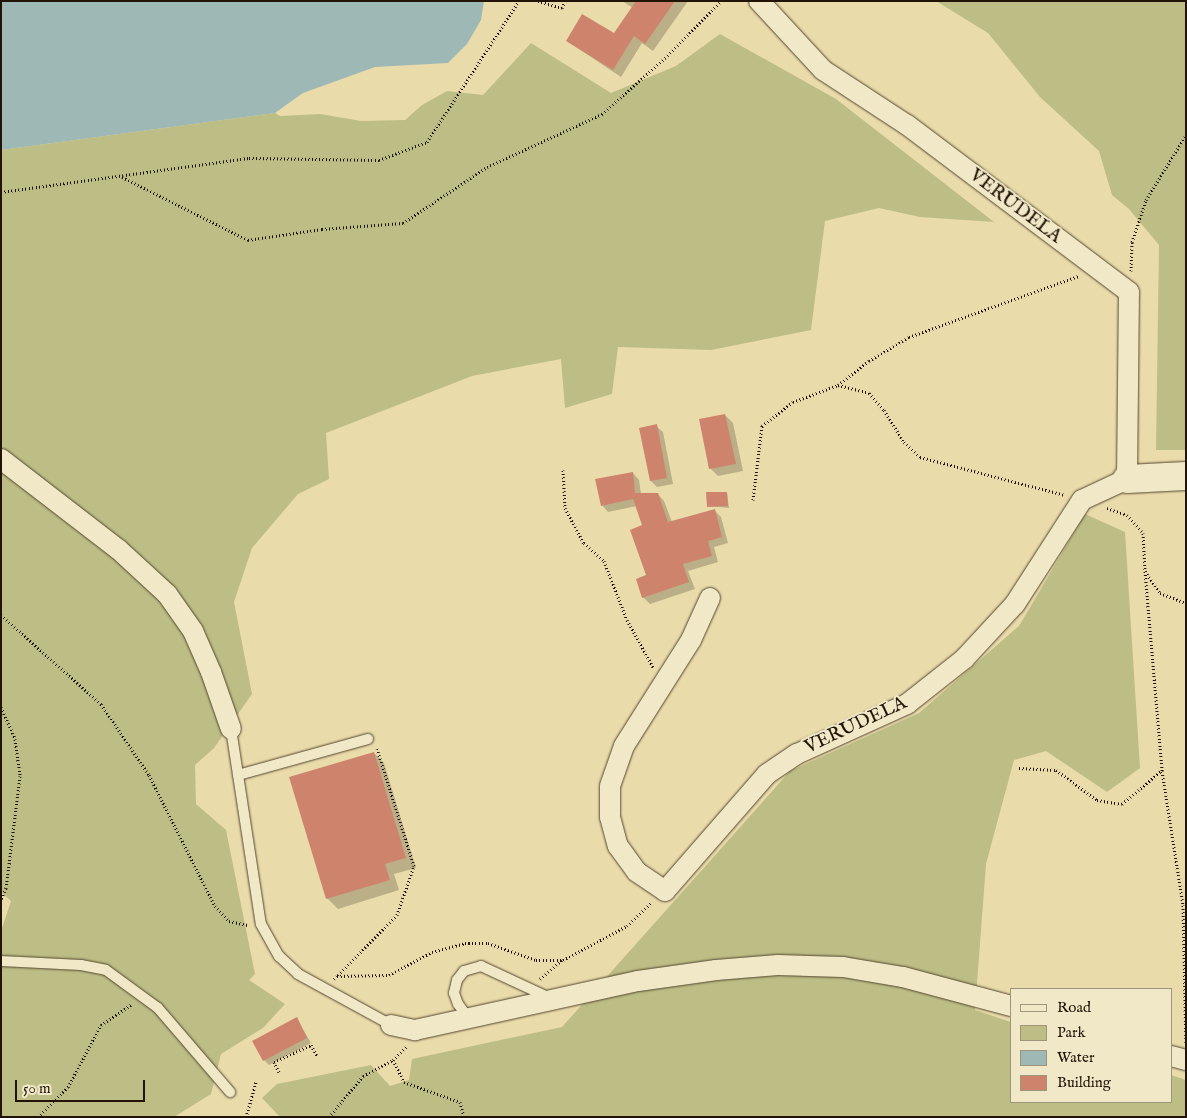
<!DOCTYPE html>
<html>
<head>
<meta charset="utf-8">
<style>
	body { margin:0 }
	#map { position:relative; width:1187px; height:1118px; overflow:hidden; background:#eadbaa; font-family:"IM FELL English",serif }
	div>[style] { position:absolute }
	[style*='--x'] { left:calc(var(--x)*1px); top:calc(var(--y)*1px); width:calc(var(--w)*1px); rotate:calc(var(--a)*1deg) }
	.green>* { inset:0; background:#bcbe85 }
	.water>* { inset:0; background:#9eb8b5 }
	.shadow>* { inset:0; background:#0003 }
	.building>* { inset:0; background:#ce846c }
	.path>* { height:3px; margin-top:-1.5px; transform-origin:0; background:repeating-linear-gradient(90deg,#211407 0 1px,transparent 0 3.5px) }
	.roads { filter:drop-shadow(0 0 1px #534630) drop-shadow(0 0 1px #534630) }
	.lane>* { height:10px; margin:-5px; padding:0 5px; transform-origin:5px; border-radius:5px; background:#f1e8c8 }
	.street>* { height:20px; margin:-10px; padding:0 10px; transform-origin:10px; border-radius:10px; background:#f1e8c8 }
	.secondary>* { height:28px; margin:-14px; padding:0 14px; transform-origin:14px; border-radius:14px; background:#f1e8c8 }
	span { translate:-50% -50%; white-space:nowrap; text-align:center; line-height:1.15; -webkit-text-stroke:4px #f1e8c8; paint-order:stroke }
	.street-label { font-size:19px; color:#211407 }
	.frame { position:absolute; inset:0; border:2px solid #211407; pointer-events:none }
	.legend { position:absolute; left:1010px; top:988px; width:162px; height:115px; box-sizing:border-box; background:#f1e8c8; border:1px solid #9e937b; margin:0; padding:6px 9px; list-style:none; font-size:15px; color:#211407 }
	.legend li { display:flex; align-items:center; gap:10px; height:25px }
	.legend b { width:25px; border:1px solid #9e937b }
	.scale { position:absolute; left:15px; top:1080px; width:130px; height:22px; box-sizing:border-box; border:2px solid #211407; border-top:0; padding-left:6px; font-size:15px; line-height:18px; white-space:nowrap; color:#211407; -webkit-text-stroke:4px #f1e8c8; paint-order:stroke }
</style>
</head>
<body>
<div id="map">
	<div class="green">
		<div style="clip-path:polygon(936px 1px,1186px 1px,1186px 450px,1156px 450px,1159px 245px,1129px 209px,1112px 195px,1099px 151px,1040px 97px,988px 33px)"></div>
		<div style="clip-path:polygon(720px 34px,836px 99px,994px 222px,920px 217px,879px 208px,825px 221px,811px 330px,711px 350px,618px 347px,612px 394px,565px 408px,561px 359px,472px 376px,326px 433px,329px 479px,298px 494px,252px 548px,234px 602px,252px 694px,214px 748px,195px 765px,196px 804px,226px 830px,255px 974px,249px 980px,285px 1004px,263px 1028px,221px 1054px,211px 1094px,174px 1117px,1px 1117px,1px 931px,11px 901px,1px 892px,1px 150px,275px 113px,280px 116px,320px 114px,361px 121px,405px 120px,422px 105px,447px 91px,483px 95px,531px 43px,611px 93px,676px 66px)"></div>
		<div style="clip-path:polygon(1085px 514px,1125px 532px,1140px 768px,1107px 792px,1046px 751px,1014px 760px,986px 864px,975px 1010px,1011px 1022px,1011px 1102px,1171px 1102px,1171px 1075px,1186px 1080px,1186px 1117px,280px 1117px,262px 1098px,277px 1084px,371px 1065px,390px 1086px,409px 1080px,412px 1059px,562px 1027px,790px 771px,919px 713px,1019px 626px)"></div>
	</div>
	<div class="water">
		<div style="clip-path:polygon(1px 1px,484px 1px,481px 20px,467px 44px,448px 63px,375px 67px,303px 93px,275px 113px,1px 150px)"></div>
	</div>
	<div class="shadow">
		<div style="clip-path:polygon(622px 1px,688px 1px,653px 51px,642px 43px,621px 77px,567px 41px,614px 35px,633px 8px)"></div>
		<div style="clip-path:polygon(725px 415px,733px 423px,743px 471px,718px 476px,710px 468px)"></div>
		<div style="clip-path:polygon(656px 426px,663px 432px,673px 484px,657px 487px,651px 481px)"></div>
		<div style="clip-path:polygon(633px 473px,639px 480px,641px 494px,658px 494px,664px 501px,672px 522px,714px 510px,721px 517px,728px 543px,714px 547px,718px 562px,688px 571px,695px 589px,650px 604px,643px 597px,648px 576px,644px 526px,637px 506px,608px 512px,602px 505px)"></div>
		<div style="clip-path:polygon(727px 493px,729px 508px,708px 506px)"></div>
		<div style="clip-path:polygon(374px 753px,384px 763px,416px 868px,394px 874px,399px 890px,338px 909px,327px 898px)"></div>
		<div style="clip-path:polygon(297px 1019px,311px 1043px,269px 1065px,264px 1060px)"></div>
	</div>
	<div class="building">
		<div style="clip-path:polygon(636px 1px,675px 1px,645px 44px,634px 36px,613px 70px,566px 41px,582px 14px,614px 33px)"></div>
		<div style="clip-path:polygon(725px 414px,736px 464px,709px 469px,699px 419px)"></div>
		<div style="clip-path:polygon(657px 424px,667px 478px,650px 481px,639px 428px)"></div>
		<div style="clip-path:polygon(633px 472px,635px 493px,658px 493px,668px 522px,715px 509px,722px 537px,708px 541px,712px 556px,683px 564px,689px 582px,642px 598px,636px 579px,646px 575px,630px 530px,642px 525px,633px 499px,601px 506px,595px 479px)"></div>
		<div style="clip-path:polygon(706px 492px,727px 492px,728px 506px,707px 507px)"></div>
		<div style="clip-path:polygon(374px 752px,406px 858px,385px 864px,390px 880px,326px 899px,289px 777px)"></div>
		<div style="clip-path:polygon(297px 1017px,307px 1038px,263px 1061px,252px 1041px)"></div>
	</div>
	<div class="path">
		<div style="--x:538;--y:1;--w:25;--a:16"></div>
		<div style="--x:562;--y:8;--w:8;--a:-67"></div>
		<div style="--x:122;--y:177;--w:141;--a:26.6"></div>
		<div style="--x:248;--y:240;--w:75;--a:-8.5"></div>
		<div style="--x:322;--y:229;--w:81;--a:-4.2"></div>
		<div style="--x:403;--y:223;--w:101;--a:-33.7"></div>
		<div style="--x:487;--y:167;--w:127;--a:-24.7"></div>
		<div style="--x:602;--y:114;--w:84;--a:-41.6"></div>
		<div style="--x:665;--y:58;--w:80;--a:-45.5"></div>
		<div style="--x:1;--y:192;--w:250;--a:-7.8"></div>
		<div style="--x:249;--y:158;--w:130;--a:0.9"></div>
		<div style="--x:379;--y:160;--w:51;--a:-20.6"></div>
		<div style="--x:427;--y:142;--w:168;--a:-56.9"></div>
		<div style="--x:1131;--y:271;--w:29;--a:-88"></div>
		<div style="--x:1132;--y:242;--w:44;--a:-71.6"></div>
		<div style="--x:1146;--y:200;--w:76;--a:-58.4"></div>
		<div style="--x:838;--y:385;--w:39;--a:-38"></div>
		<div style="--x:869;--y:361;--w:47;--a:-31"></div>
		<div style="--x:909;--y:337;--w:180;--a:-19.8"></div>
		<div style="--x:563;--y:470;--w:38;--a:87"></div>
		<div style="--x:565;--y:508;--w:40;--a:62"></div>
		<div style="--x:584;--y:543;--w:27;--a:42"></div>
		<div style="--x:604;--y:561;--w:63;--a:68.7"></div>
		<div style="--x:627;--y:620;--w:54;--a:61"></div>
		<div style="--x:753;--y:500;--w:75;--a:-83.1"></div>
		<div style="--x:762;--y:426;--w:39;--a:-38"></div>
		<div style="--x:793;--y:402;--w:48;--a:-20.7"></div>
		<div style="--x:838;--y:385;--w:32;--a:14"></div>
		<div style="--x:869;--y:393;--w:23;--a:49"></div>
		<div style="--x:884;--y:410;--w:38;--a:58"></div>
		<div style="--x:904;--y:442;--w:22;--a:43"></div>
		<div style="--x:920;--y:457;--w:150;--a:14.7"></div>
		<div style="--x:1107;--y:508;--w:21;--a:19"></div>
		<div style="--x:1127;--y:515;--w:24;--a:48"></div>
		<div style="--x:1143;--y:533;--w:38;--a:87"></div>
		<div style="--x:1145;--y:571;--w:27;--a:56"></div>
		<div style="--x:1160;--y:593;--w:28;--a:21"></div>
		<div style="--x:1145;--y:571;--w:201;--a:85.1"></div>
		<div style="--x:1162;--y:771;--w:136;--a:81.1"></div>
		<div style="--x:1183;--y:905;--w:138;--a:88.8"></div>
		<div style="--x:1;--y:615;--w:134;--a:41.7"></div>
		<div style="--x:101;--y:704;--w:86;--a:55.9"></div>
		<div style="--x:149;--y:775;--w:147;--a:63.3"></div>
		<div style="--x:215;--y:906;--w:21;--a:47"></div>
		<div style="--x:229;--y:921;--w:19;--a:12"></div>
		<div style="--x:1;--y:707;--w:35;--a:66"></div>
		<div style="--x:15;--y:739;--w:37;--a:82"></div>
		<div style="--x:20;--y:776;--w:113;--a:97.1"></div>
		<div style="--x:6;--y:888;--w:12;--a:114"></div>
		<div style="--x:1019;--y:768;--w:37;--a:3"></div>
		<div style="--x:1056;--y:770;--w:51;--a:36.2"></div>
		<div style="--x:1097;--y:800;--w:25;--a:9"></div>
		<div style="--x:1122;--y:804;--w:51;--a:-40.2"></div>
		<div style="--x:338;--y:975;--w:84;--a:-45.5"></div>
		<div style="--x:397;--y:915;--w:52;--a:-70.9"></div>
		<div style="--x:414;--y:866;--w:123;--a:-107.5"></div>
		<div style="--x:334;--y:979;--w:4;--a:-45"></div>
		<div style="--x:337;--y:976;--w:52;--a:-1.1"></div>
		<div style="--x:389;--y:975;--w:49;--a:-28.1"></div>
		<div style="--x:432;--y:952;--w:34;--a:-15"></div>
		<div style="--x:465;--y:943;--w:23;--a:0"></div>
		<div style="--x:488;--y:943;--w:51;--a:19.5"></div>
		<div style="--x:536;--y:960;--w:27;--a:0"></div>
		<div style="--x:563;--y:960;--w:72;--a:-28"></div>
		<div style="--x:627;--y:926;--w:33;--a:-44"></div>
		<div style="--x:540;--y:979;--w:29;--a:-41"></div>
		<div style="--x:393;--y:1060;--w:25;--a:63"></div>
		<div style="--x:404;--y:1082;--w:59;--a:19.7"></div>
		<div style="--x:460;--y:1102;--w:16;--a:75"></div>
		<div style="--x:279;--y:1072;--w:11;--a:-117"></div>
		<div style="--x:274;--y:1062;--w:41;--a:-24.7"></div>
		<div style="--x:311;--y:1045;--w:13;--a:61"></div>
		<div style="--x:38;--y:1117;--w:42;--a:-45"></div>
		<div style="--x:68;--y:1087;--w:70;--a:-62"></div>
		<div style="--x:101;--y:1025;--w:37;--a:-34"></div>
		<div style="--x:246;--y:1117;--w:37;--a:-74"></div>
		<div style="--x:329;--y:1117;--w:53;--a:-50.3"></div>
		<div style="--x:363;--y:1076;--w:34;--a:-28"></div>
		<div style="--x:393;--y:1060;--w:20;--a:-45"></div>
	</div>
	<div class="roads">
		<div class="lane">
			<div style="--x:231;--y:729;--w:197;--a:81.3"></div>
			<div style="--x:261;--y:924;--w:37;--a:61"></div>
			<div style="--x:279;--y:956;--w:26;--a:43"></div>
			<div style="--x:298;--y:974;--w:106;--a:28.7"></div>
			<div style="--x:238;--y:775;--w:135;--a:-15.5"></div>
			<div style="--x:1;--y:961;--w:80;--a:2.9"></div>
			<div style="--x:81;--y:965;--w:25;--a:11"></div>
			<div style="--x:106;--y:970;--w:64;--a:36.2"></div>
			<div style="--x:158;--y:1008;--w:111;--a:49.4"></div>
			<div style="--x:469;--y:1019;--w:19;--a:-126"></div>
			<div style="--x:458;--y:1004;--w:12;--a:-110"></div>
			<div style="--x:454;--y:993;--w:13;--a:-77"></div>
			<div style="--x:457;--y:980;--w:11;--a:-52"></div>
			<div style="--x:464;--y:971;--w:18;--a:-16"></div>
			<div style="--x:481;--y:966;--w:76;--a:24.9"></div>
		</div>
		<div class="street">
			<div style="--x:1;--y:459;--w:148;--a:37.6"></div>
			<div style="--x:118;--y:549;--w:67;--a:42.6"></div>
			<div style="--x:167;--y:594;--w:45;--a:54.9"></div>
			<div style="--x:193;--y:631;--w:45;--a:66.3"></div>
			<div style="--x:211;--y:672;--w:60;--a:70.7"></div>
			<div style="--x:710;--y:598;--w:46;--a:114.3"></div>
			<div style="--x:691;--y:640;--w:125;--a:122.3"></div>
			<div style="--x:624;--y:746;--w:42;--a:109.3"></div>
			<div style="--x:610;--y:786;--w:31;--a:90"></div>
			<div style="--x:610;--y:817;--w:30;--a:75"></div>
			<div style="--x:618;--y:846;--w:32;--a:54"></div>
			<div style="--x:637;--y:872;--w:34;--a:34"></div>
			<div style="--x:665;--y:891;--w:155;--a:-48.9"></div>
			<div style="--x:767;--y:774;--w:36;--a:-34"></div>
			<div style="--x:797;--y:754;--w:121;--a:-24.4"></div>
			<div style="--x:907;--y:704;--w:73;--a:-38.3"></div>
			<div style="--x:964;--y:659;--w:75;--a:-47.2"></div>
			<div style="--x:1015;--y:604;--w:124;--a:-57.2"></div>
			<div style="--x:1082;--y:500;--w:50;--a:-25"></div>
			<div style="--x:1127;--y:479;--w:187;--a:-89.4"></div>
			<div style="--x:1129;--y:292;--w:278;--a:-143"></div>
			<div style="--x:907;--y:125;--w:100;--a:-146.8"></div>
			<div style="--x:823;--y:70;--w:94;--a:-132.8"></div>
			<div style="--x:391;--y:1025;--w:25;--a:12"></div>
			<div style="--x:415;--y:1030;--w:228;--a:-12.4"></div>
			<div style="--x:638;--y:981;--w:79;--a:-8"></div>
			<div style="--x:716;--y:970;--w:62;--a:-4.6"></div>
			<div style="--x:778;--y:965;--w:65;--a:1.8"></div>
			<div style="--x:843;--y:967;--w:61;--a:9.5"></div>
			<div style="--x:903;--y:977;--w:112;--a:15"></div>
			<div style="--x:1171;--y:1056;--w:16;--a:15"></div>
		</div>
		<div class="secondary">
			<div style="--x:1127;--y:479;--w:59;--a:-2.9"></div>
		</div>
	</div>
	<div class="street-label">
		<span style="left:1015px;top:207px;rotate:37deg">VERUDELA</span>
		<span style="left:856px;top:726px;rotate:-25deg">VERUDELA</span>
	</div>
	<div class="frame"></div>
	<ul class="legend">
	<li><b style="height:6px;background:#f1e8c8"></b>Road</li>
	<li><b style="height:14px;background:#bcbe85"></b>Park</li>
	<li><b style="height:14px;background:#9eb8b5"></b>Water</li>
	<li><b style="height:14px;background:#ce846c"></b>Building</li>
	</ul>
	<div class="scale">50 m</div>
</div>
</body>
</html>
